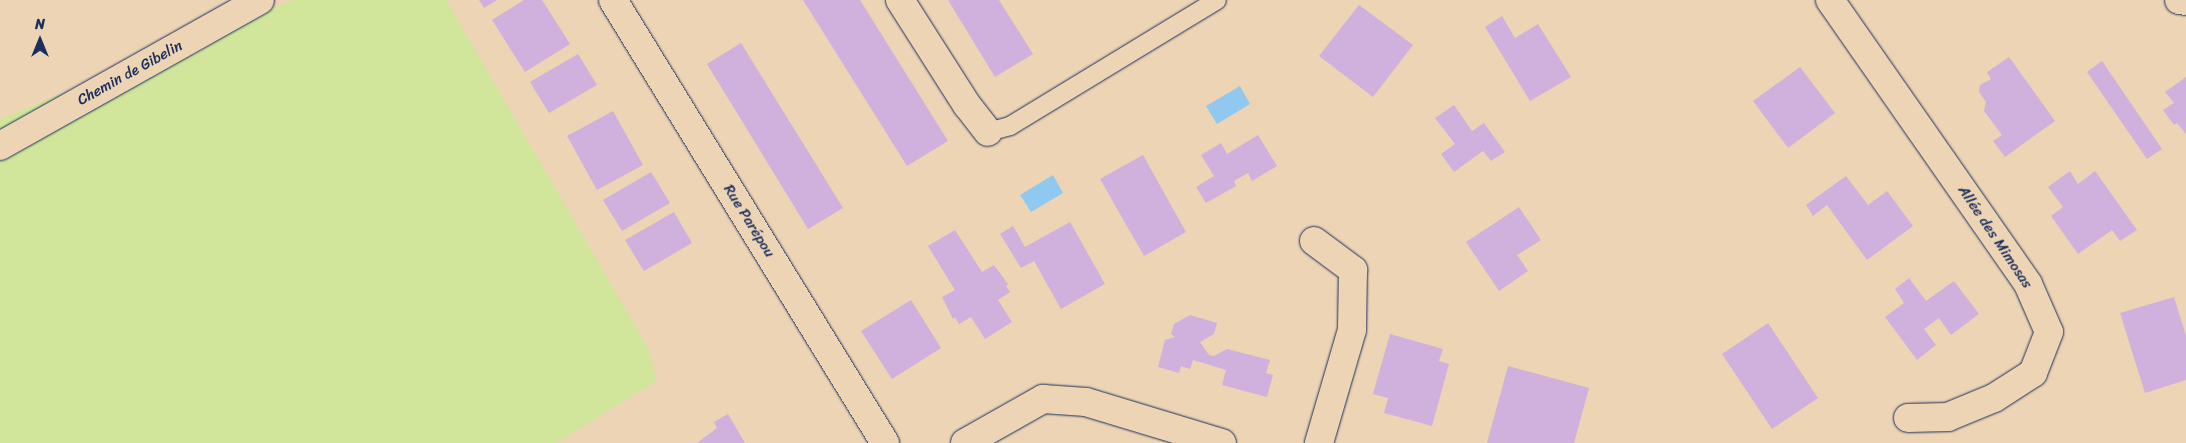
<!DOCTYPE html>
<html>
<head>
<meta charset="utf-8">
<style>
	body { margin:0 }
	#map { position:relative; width:2186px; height:443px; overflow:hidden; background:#edd4b5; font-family:Sriracha,sans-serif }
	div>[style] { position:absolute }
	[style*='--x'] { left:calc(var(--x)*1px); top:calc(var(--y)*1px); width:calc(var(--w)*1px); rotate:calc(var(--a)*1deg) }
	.green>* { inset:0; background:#d1e69b }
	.water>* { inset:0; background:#90c8ef }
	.building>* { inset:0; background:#d0b0dc }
	.roads { filter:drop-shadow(0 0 1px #1b2f5e) drop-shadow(0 0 1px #1b2f5e) }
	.service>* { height:18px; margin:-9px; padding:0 9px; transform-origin:9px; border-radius:9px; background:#edd4b5 }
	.minor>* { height:28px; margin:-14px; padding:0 14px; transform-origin:14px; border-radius:14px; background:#edd4b5 }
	span { translate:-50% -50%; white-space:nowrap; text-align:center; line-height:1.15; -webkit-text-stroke:5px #edd4b5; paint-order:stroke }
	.street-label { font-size:15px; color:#1b2f5e }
	.north { position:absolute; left:15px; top:15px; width:50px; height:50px; -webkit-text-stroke:4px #edd4b5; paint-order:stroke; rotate:0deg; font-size:14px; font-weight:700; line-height:20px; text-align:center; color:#1b2f5e }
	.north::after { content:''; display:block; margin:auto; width:18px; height:22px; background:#1b2f5e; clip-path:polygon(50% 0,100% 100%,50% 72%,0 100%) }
</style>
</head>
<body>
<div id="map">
	<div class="green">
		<div style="clip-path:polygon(293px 0,446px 0,648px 348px,657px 381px,556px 443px,0 443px,0 119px)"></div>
	</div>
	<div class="water">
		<div style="clip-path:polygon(1240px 86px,1250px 104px,1217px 124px,1206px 106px)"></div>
		<div style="clip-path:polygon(1053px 175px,1063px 193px,1031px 212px,1020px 195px)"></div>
	</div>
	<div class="building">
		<div style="clip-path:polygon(479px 0,497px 0,484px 8px)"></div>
		<div style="clip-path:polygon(524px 0,542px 0,570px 44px,525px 72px,492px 20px)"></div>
		<div style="clip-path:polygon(803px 0,860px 0,948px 141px,907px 166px)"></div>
		<div style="clip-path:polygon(948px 0,999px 0,1033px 54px,995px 77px)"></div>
		<div style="clip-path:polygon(1359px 5px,1413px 45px,1373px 97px,1319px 56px)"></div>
		<div style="clip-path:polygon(1502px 16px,1515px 38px,1538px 24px,1571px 77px,1530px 101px,1485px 27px)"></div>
		<div style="clip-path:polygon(741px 43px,843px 208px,808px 229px,707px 64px)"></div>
		<div style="clip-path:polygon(578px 54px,597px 85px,549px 113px,530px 82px)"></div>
		<div style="clip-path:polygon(2009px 57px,2055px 121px,2005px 157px,1993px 141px,2002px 135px,1984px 111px,1986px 102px,1979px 92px,1980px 85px,1991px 79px,1987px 72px)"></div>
		<div style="clip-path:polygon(2102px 61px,2162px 149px,2147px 159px,2087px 72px)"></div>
		<div style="clip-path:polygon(1800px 67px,1835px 113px,1788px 148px,1753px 101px)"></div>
		<div style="clip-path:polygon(2186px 77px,2186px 134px,2177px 123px,2174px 125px,2163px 110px,2174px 103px,2165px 92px)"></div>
		<div style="clip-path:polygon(1454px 105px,1472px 131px,1484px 123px,1505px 152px,1491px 161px,1483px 151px,1454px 172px,1441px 154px,1455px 144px,1435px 118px)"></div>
		<div style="clip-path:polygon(613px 111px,643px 165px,597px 190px,567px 136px)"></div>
		<div style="clip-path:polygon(1258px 135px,1277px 166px,1252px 181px,1248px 173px,1234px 181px,1236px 186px,1206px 203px,1196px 187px,1214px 176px,1201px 155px,1221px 143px,1227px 154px)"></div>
		<div style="clip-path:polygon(1143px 155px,1186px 232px,1144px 256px,1100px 179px)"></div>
		<div style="clip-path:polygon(2070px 171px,2078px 184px,2095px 171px,2137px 230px,2120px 241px,2112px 230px,2078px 254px,2051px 216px,2063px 207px,2048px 187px)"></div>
		<div style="clip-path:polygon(651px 172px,670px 203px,622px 231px,603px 200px)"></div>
		<div style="clip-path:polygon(1846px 176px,1868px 205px,1887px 191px,1913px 226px,1867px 260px,1827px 205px,1813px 216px,1806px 205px)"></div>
		<div style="clip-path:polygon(1519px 207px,1541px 240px,1517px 255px,1528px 271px,1499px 291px,1466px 242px)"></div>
		<div style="clip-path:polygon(674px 212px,692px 243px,644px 271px,625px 240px)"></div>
		<div style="clip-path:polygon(1070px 222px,1105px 284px,1061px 309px,1034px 261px,1021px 268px,1000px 234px,1013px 226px,1025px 247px)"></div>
		<div style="clip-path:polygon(955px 230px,982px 272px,994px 265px,1008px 284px,1006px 286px,1010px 292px,998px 300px,1012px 322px,985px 339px,971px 317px,959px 324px,955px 317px,953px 319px,942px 297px,955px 290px,928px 246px)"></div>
		<div style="clip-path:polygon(1909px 278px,1926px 301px,1954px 281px,1979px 314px,1951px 335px,1939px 318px,1924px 329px,1936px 345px,1917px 360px,1885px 317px,1904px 303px,1895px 289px)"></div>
		<div style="clip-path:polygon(2174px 297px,2186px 336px,2186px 380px,2145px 393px,2120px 313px)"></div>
		<div style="clip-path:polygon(911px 300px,941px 348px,892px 379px,861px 331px)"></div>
		<div style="clip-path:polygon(1190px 315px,1217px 323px,1214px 334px,1200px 342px,1209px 355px,1214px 356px,1227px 349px,1270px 360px,1266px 373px,1273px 375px,1267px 397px,1222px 385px,1226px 370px,1193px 360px,1190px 369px,1181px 366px,1179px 373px,1158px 367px,1165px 340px,1175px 337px,1171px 334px,1174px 324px)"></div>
		<div style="clip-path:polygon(1768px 323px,1818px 398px,1772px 429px,1722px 354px)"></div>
		<div style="clip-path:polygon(1390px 334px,1443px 349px,1439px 361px,1449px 364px,1432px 426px,1384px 413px,1388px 398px,1373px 394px)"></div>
		<div style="clip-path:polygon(1508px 366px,1589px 388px,1574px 443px,1487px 443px)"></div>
		<div style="clip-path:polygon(728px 414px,745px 443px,697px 443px,717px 428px,714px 422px)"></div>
	</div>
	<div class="roads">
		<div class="service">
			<div style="--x:988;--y:132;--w:23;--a:-15"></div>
			<div style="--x:1010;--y:126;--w:242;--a:-31.3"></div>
		</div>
		<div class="minor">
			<div style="--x:613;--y:0;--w:520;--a:58.45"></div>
			<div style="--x:900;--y:0;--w:125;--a:57.5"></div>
			<div style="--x:967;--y:105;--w:34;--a:52"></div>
			<div style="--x:1830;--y:0;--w:346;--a:55.1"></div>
			<div style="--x:2028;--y:284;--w:52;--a:66.4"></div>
			<div style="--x:2049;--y:332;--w:44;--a:111.3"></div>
			<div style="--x:2033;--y:373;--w:46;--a:147.3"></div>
			<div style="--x:1994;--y:398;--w:50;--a:157.6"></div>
			<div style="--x:1948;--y:417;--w:40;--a:178.6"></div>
			<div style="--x:2179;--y:0;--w:7;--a:8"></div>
			<div style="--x:0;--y:146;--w:298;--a:-29.3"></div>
			<div style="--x:1314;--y:241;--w:49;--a:36.6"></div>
			<div style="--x:1353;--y:270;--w:60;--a:91"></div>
			<div style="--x:1352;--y:330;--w:118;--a:106.3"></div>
			<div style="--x:965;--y:443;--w:90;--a:-29.4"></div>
			<div style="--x:1043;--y:399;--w:43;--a:4"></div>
			<div style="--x:1086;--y:402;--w:142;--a:16.8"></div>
		</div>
	</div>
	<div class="street-label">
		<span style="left:130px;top:73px;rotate:-29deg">Chemin de Gibelin</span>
		<span style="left:749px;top:221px;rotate:58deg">Rue Parépou</span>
		<span style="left:1995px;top:237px;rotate:56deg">Allée des Mimosas</span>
	</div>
	<div class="north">N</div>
</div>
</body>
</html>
